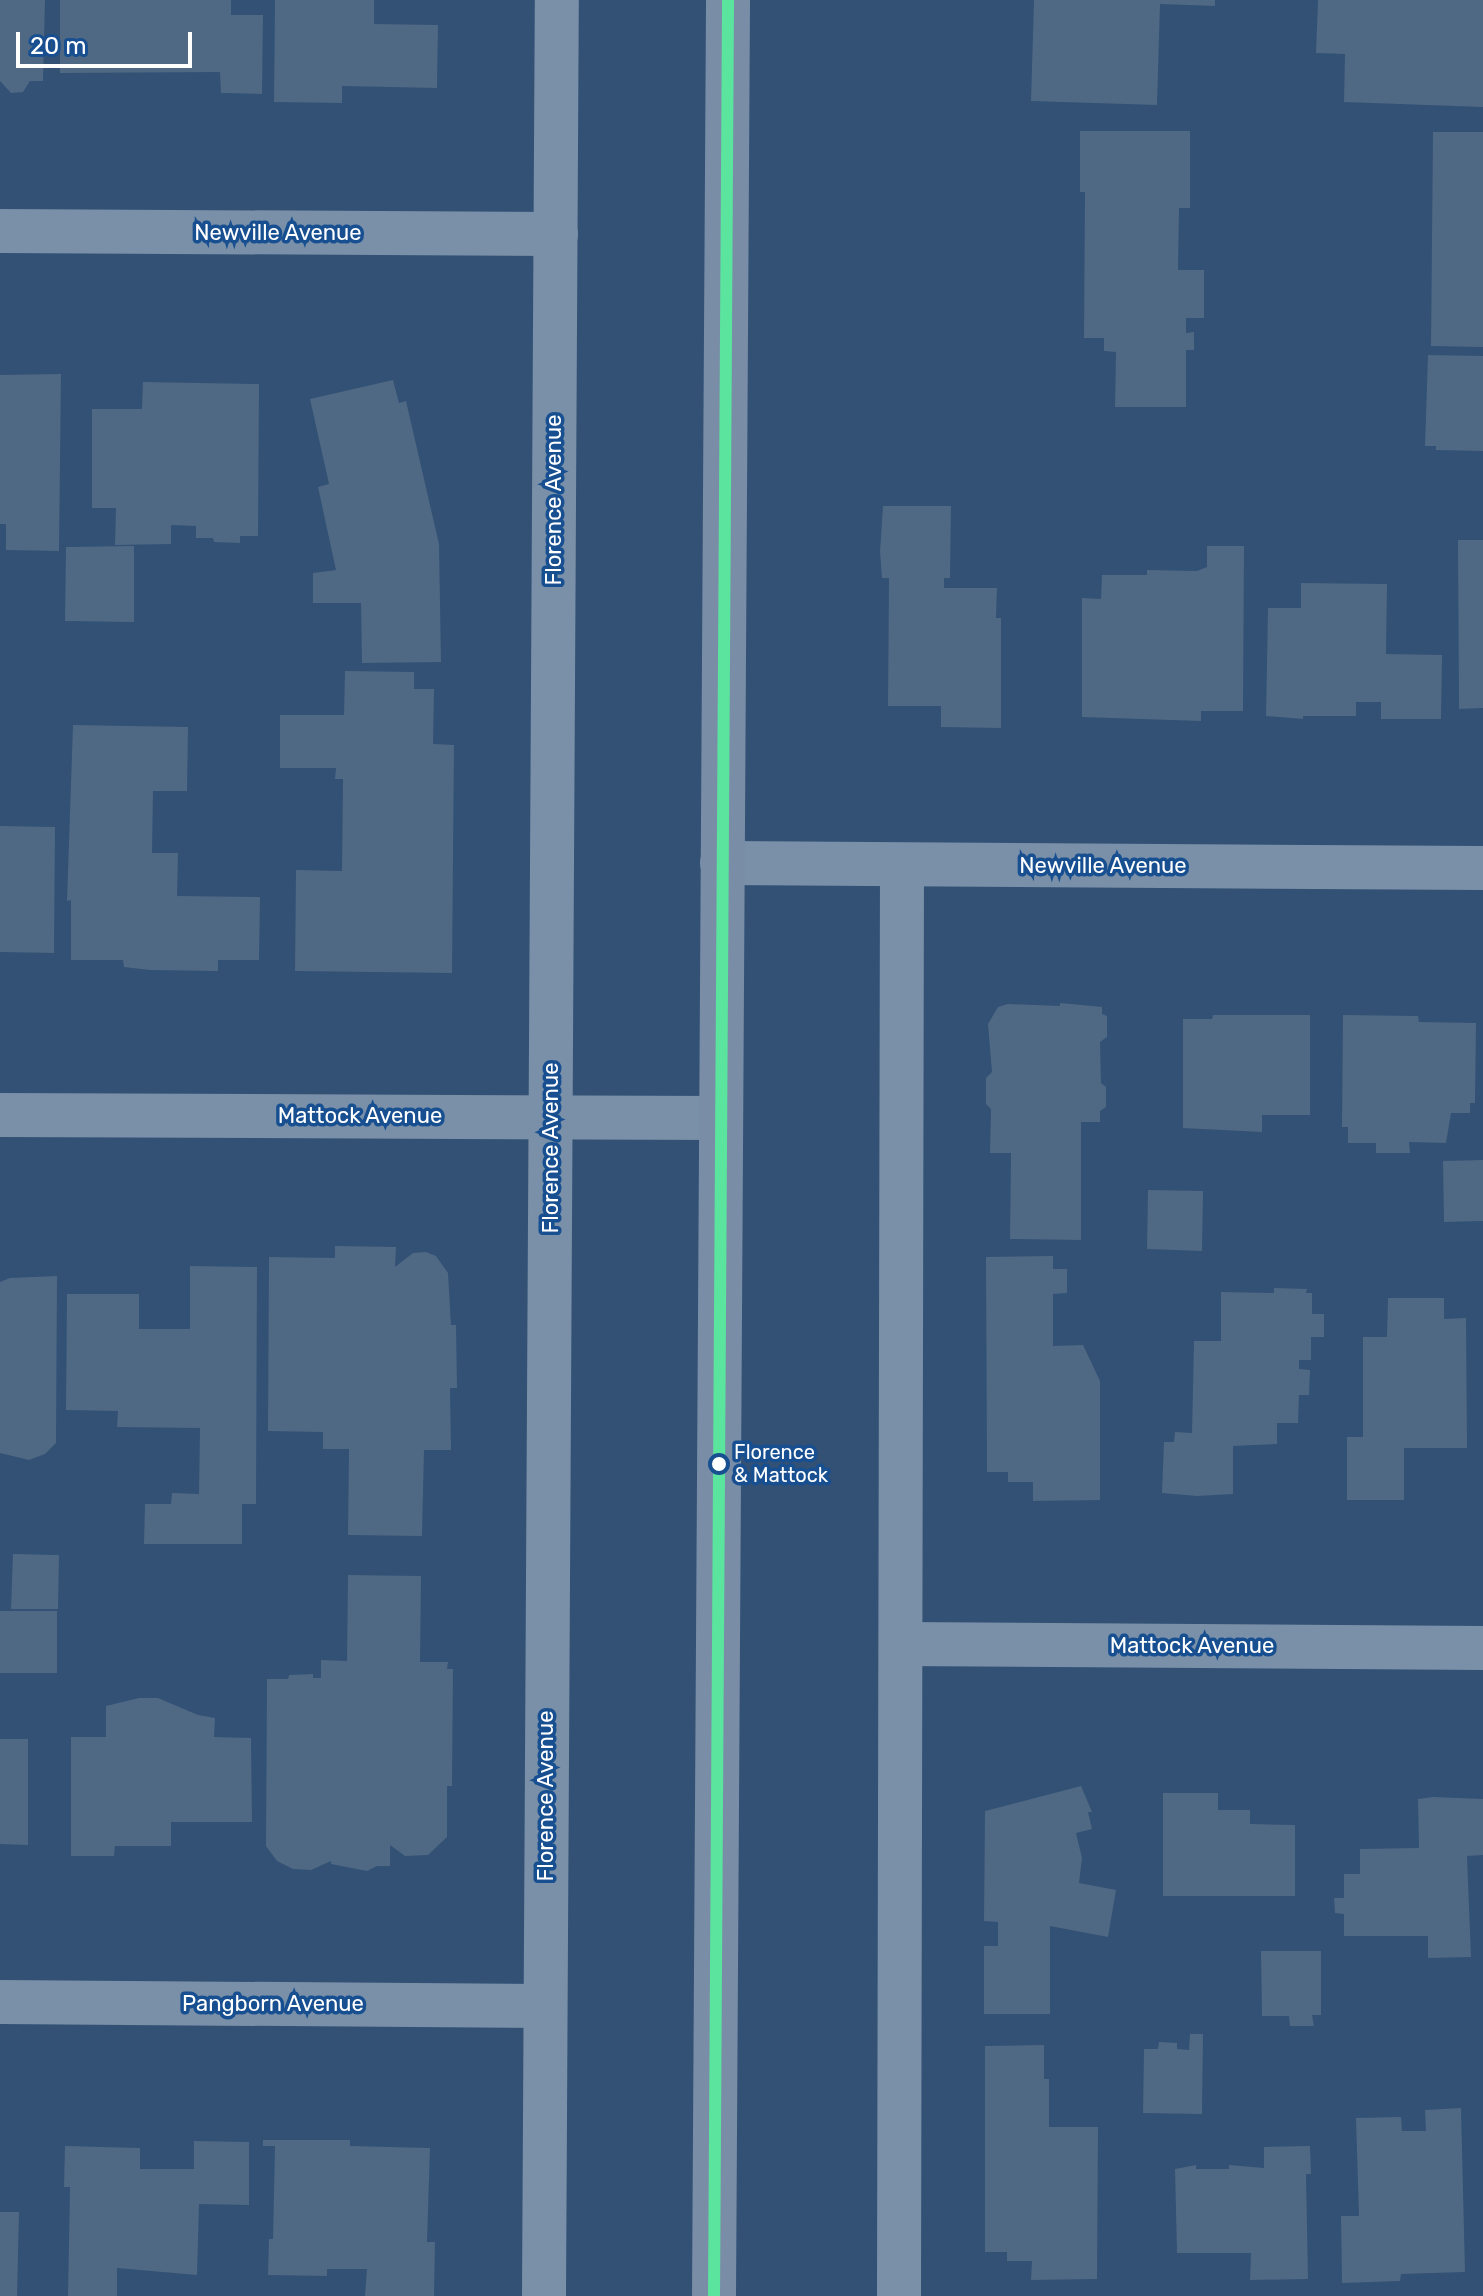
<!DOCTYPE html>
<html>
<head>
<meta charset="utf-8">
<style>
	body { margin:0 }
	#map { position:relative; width:1483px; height:2296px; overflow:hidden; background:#325175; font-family:Rubik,sans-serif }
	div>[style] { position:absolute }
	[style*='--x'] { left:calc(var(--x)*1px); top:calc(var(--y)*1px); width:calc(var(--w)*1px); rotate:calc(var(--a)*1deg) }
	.building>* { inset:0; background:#4f6884 }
	.street>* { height:44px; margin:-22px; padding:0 22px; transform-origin:22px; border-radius:22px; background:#7a90a8 }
	.primary>* { height:44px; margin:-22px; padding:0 22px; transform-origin:22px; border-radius:22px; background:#798da7 }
	.bus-1>* { height:12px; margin:-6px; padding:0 6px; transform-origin:6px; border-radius:6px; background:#5ae49d }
	.dots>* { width:22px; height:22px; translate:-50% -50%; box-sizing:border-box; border:4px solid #174f90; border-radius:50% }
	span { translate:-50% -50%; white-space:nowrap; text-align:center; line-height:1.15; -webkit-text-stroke:7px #174f90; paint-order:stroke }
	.bus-label { font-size:20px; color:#fff }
	.left { translate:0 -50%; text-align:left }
	.street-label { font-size:22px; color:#fff }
	.scale { position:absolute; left:16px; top:32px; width:176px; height:36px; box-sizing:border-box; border:4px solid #fff; border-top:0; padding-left:10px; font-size:24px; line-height:28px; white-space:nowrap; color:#fff; -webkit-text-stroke:6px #174f90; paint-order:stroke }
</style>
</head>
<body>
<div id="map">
	<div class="building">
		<div style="clip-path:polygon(0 0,45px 0,43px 81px,30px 81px,23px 92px,11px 93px,0 81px)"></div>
		<div style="clip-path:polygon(60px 0,231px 0,231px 15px,263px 15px,262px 94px,221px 93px,220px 72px,60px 73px)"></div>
		<div style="clip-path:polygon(275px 0,374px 0,374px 24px,438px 25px,437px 88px,342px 86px,342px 103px,274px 102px)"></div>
		<div style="clip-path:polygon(1034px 0,1215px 0,1215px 6px,1160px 4px,1157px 105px,1031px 101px)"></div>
		<div style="clip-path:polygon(1318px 0,1483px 0,1483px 107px,1344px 102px,1345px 54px,1316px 53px)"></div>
		<div style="clip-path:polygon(1080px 131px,1190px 131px,1190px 208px,1179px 208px,1178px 270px,1204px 270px,1204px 318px,1186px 318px,1186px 333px,1194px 332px,1194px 350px,1186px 350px,1186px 407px,1115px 407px,1116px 352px,1104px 351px,1104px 338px,1084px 338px,1085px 192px,1080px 192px)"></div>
		<div style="clip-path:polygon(1433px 132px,1483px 132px,1483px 347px,1431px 346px)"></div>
		<div style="clip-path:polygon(1428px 355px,1483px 356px,1483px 451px,1436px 450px,1436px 446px,1425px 446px)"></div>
		<div style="clip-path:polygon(61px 374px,59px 551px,6px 550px,6px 524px,0 524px,0 375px)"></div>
		<div style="clip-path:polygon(393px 380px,399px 403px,406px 401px,439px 544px,441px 662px,362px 663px,361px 603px,313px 603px,313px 573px,336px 570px,318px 487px,329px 484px,310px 399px)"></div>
		<div style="clip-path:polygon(143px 382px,259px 384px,258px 536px,240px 536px,240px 543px,214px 542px,213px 538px,196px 538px,196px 526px,171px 525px,171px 544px,115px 545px,116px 508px,92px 508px,92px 409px,142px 409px)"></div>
		<div style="clip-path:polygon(883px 506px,951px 506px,950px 578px,944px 578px,944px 588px,997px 588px,996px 618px,1001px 618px,1001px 728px,941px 727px,941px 706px,888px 706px,889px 578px,882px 578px,880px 552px)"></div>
		<div style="clip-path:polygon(1458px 540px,1483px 540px,1483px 708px,1459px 709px)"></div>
		<div style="clip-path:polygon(134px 546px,134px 622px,65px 621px,66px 547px)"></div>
		<div style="clip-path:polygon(1207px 546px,1244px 546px,1243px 711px,1201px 711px,1201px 721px,1082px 717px,1082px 598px,1101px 599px,1102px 575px,1147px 575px,1147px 570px,1197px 571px,1207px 567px)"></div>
		<div style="clip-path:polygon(1301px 583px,1387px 584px,1386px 654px,1442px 655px,1441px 719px,1381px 719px,1381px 702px,1356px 702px,1356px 716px,1303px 716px,1303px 719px,1266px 716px,1268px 608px,1301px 608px)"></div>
		<div style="clip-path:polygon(345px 671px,414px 672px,414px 689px,434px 689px,433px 744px,454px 745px,452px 973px,295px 971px,296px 870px,342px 871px,343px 779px,335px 779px,336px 768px,280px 768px,280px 715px,344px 715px)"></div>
		<div style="clip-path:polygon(73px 725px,188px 727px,187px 791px,153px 791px,152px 853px,178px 853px,177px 896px,260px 897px,259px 960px,218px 960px,218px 971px,150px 970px,124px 967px,123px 960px,71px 960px,71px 900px,67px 901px)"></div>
		<div style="clip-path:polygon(0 826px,55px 827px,54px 953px,0 952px)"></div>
		<div style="clip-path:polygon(1060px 1003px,1102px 1007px,1102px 1014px,1107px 1016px,1107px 1037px,1100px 1042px,1101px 1083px,1106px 1087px,1106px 1107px,1100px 1111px,1100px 1122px,1081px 1122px,1081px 1240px,1010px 1239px,1011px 1153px,990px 1153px,991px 1109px,986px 1104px,986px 1078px,992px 1072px,988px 1024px,998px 1007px,1008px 1004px,1060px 1006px)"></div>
		<div style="clip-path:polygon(1213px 1015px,1310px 1015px,1310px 1115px,1262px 1115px,1262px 1132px,1183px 1128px,1183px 1019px,1212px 1019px)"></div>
		<div style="clip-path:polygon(1343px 1015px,1418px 1016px,1419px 1022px,1476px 1023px,1475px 1103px,1470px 1103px,1470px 1113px,1451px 1113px,1446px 1143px,1409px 1142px,1410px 1153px,1376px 1153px,1376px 1143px,1348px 1143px,1348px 1127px,1342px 1127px)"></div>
		<div style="clip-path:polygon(1483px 1160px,1483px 1221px,1444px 1222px,1443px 1161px)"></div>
		<div style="clip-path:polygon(1148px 1190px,1203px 1191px,1202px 1251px,1147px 1249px)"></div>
		<div style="clip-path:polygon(335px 1246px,396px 1247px,395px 1267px,413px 1253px,426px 1252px,436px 1256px,448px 1273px,451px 1325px,456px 1325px,457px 1388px,450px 1388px,451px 1450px,424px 1450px,422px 1536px,348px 1535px,349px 1449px,323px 1449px,323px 1432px,268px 1431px,269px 1257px,335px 1258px)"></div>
		<div style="clip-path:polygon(1053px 1256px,1053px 1269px,1067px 1269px,1067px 1293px,1053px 1294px,1053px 1346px,1083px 1345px,1100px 1381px,1100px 1500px,1033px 1501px,1033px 1482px,1008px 1482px,1008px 1472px,987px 1472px,986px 1257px)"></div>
		<div style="clip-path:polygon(190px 1266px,257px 1267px,256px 1504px,242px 1504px,242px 1544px,144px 1544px,145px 1504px,171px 1504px,172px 1493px,199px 1494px,200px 1428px,117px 1427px,118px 1411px,66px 1410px,67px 1294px,139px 1294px,139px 1329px,190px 1329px)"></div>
		<div style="clip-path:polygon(57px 1276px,56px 1443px,45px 1454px,29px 1460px,0 1453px,0 1282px,10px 1278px)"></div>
		<div style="clip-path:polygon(1274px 1288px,1307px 1289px,1306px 1293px,1312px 1293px,1312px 1314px,1324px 1314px,1324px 1337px,1311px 1337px,1311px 1360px,1299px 1360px,1299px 1369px,1310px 1370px,1309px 1395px,1299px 1395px,1298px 1423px,1277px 1423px,1277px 1444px,1233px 1446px,1233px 1494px,1197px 1496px,1162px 1493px,1164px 1442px,1174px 1442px,1175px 1432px,1192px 1433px,1194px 1341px,1221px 1341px,1221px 1292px,1274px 1293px)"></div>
		<div style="clip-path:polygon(1388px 1298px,1444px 1298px,1444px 1319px,1466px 1318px,1467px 1448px,1404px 1448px,1404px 1500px,1347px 1500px,1347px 1437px,1363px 1437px,1363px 1337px,1387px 1337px)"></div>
		<div style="clip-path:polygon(13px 1554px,59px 1555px,58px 1609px,11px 1609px)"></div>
		<div style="clip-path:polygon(348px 1575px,421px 1576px,420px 1662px,448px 1662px,447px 1669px,453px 1669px,452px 1786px,447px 1786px,447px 1837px,428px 1855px,405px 1856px,390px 1845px,390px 1866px,377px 1866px,367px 1871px,331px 1864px,331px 1861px,311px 1870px,293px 1869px,277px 1861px,266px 1846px,267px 1679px,288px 1679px,289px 1675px,313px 1674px,313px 1678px,321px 1678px,321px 1660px,347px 1661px)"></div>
		<div style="clip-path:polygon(0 1611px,57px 1611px,57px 1673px,0 1673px)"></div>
		<div style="clip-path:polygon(139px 1698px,158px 1698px,198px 1715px,215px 1718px,214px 1737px,251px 1738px,252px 1822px,171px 1822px,171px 1846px,115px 1846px,114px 1856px,71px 1856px,71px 1737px,106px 1737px,106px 1706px)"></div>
		<div style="clip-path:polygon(0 1739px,28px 1739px,28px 1845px,0 1844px)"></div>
		<div style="clip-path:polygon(1081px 1786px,1092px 1812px,1088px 1812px,1092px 1829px,1076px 1833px,1082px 1858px,1079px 1883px,1116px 1890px,1108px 1937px,1050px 1926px,1050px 2014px,984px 2014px,984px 1946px,998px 1946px,998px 1922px,984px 1921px,985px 1811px)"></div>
		<div style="clip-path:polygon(1163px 1793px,1218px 1793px,1218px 1810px,1250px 1810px,1250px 1824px,1295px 1825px,1295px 1896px,1163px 1896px)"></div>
		<div style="clip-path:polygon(1433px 1797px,1483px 1799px,1483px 1855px,1467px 1856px,1471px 1957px,1428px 1958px,1428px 1936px,1344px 1936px,1344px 1914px,1335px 1913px,1334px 1898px,1344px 1898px,1344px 1874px,1360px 1874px,1360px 1849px,1419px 1848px,1418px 1799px)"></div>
		<div style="clip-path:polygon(1261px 1951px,1321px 1951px,1321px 2015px,1312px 2015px,1314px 2026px,1290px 2026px,1289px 2016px,1262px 2016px)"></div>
		<div style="clip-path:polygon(1190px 2034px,1203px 2034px,1202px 2114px,1143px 2113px,1144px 2049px,1158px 2049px,1159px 2042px,1177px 2043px,1177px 2049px,1189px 2050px)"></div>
		<div style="clip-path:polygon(1044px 2045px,1044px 2079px,1049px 2079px,1049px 2127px,1098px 2127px,1097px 2279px,1031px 2280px,1032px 2261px,1007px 2261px,1007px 2252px,985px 2252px,985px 2046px)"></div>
		<div style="clip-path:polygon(1461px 2108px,1465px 2272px,1401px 2274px,1400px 2281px,1342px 2283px,1341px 2216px,1359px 2216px,1356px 2118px,1401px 2117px,1402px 2131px,1426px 2131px,1425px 2110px)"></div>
		<div style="clip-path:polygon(263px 2140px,350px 2140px,350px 2146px,430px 2148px,427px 2242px,435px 2242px,434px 2296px,365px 2296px,367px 2269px,327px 2269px,327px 2276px,268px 2275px,269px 2239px,273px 2239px,275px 2146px,263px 2146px)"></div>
		<div style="clip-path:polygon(194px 2141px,249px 2142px,249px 2205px,199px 2204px,197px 2275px,117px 2268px,117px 2296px,68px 2296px,70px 2187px,64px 2187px,65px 2146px,140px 2148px,140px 2169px,194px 2169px)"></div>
		<div style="clip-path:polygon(1310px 2146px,1311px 2174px,1306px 2174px,1308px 2279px,1250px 2280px,1251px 2253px,1177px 2253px,1175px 2169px,1196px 2165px,1196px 2169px,1229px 2169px,1229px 2165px,1264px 2168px,1264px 2147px)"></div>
		<div style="clip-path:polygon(0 2212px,19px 2212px,17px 2296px,0 2296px)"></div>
	</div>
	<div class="street">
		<div style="--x:0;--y:231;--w:556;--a:0.31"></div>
		<div style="--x:722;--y:863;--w:761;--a:0.38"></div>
		<div style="--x:0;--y:1115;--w:721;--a:0.24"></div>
		<div style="--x:901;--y:1644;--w:582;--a:0.39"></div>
		<div style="--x:0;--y:2002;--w:545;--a:0.42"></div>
		<div style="--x:544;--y:2296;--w:2296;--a:-89.68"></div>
		<div style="--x:899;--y:2296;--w:1431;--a:-89.88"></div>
	</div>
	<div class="primary">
		<div style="--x:714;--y:2296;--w:2296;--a:-89.65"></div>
	</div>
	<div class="bus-1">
		<div style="--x:714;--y:2296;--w:2296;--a:-89.65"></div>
	</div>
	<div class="dots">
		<div style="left:719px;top:1464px;background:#fff"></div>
	</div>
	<div class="bus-label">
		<span class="left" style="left:734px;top:1464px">Florence<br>&amp; Mattock</span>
	</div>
	<div class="street-label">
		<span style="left:278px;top:233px">Newville Avenue</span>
		<span style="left:554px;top:500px;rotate:-90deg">Florence Avenue</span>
		<span style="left:1103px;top:866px">Newville Avenue</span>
		<span style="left:360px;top:1116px">Mattock Avenue</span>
		<span style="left:551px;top:1148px;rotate:-90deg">Florence Avenue</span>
		<span style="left:1192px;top:1646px">Mattock Avenue</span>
		<span style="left:546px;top:1796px;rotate:-90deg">Florence Avenue</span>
		<span style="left:273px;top:2004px">Pangborn Avenue</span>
	</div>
	<div class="scale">20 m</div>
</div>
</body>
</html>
